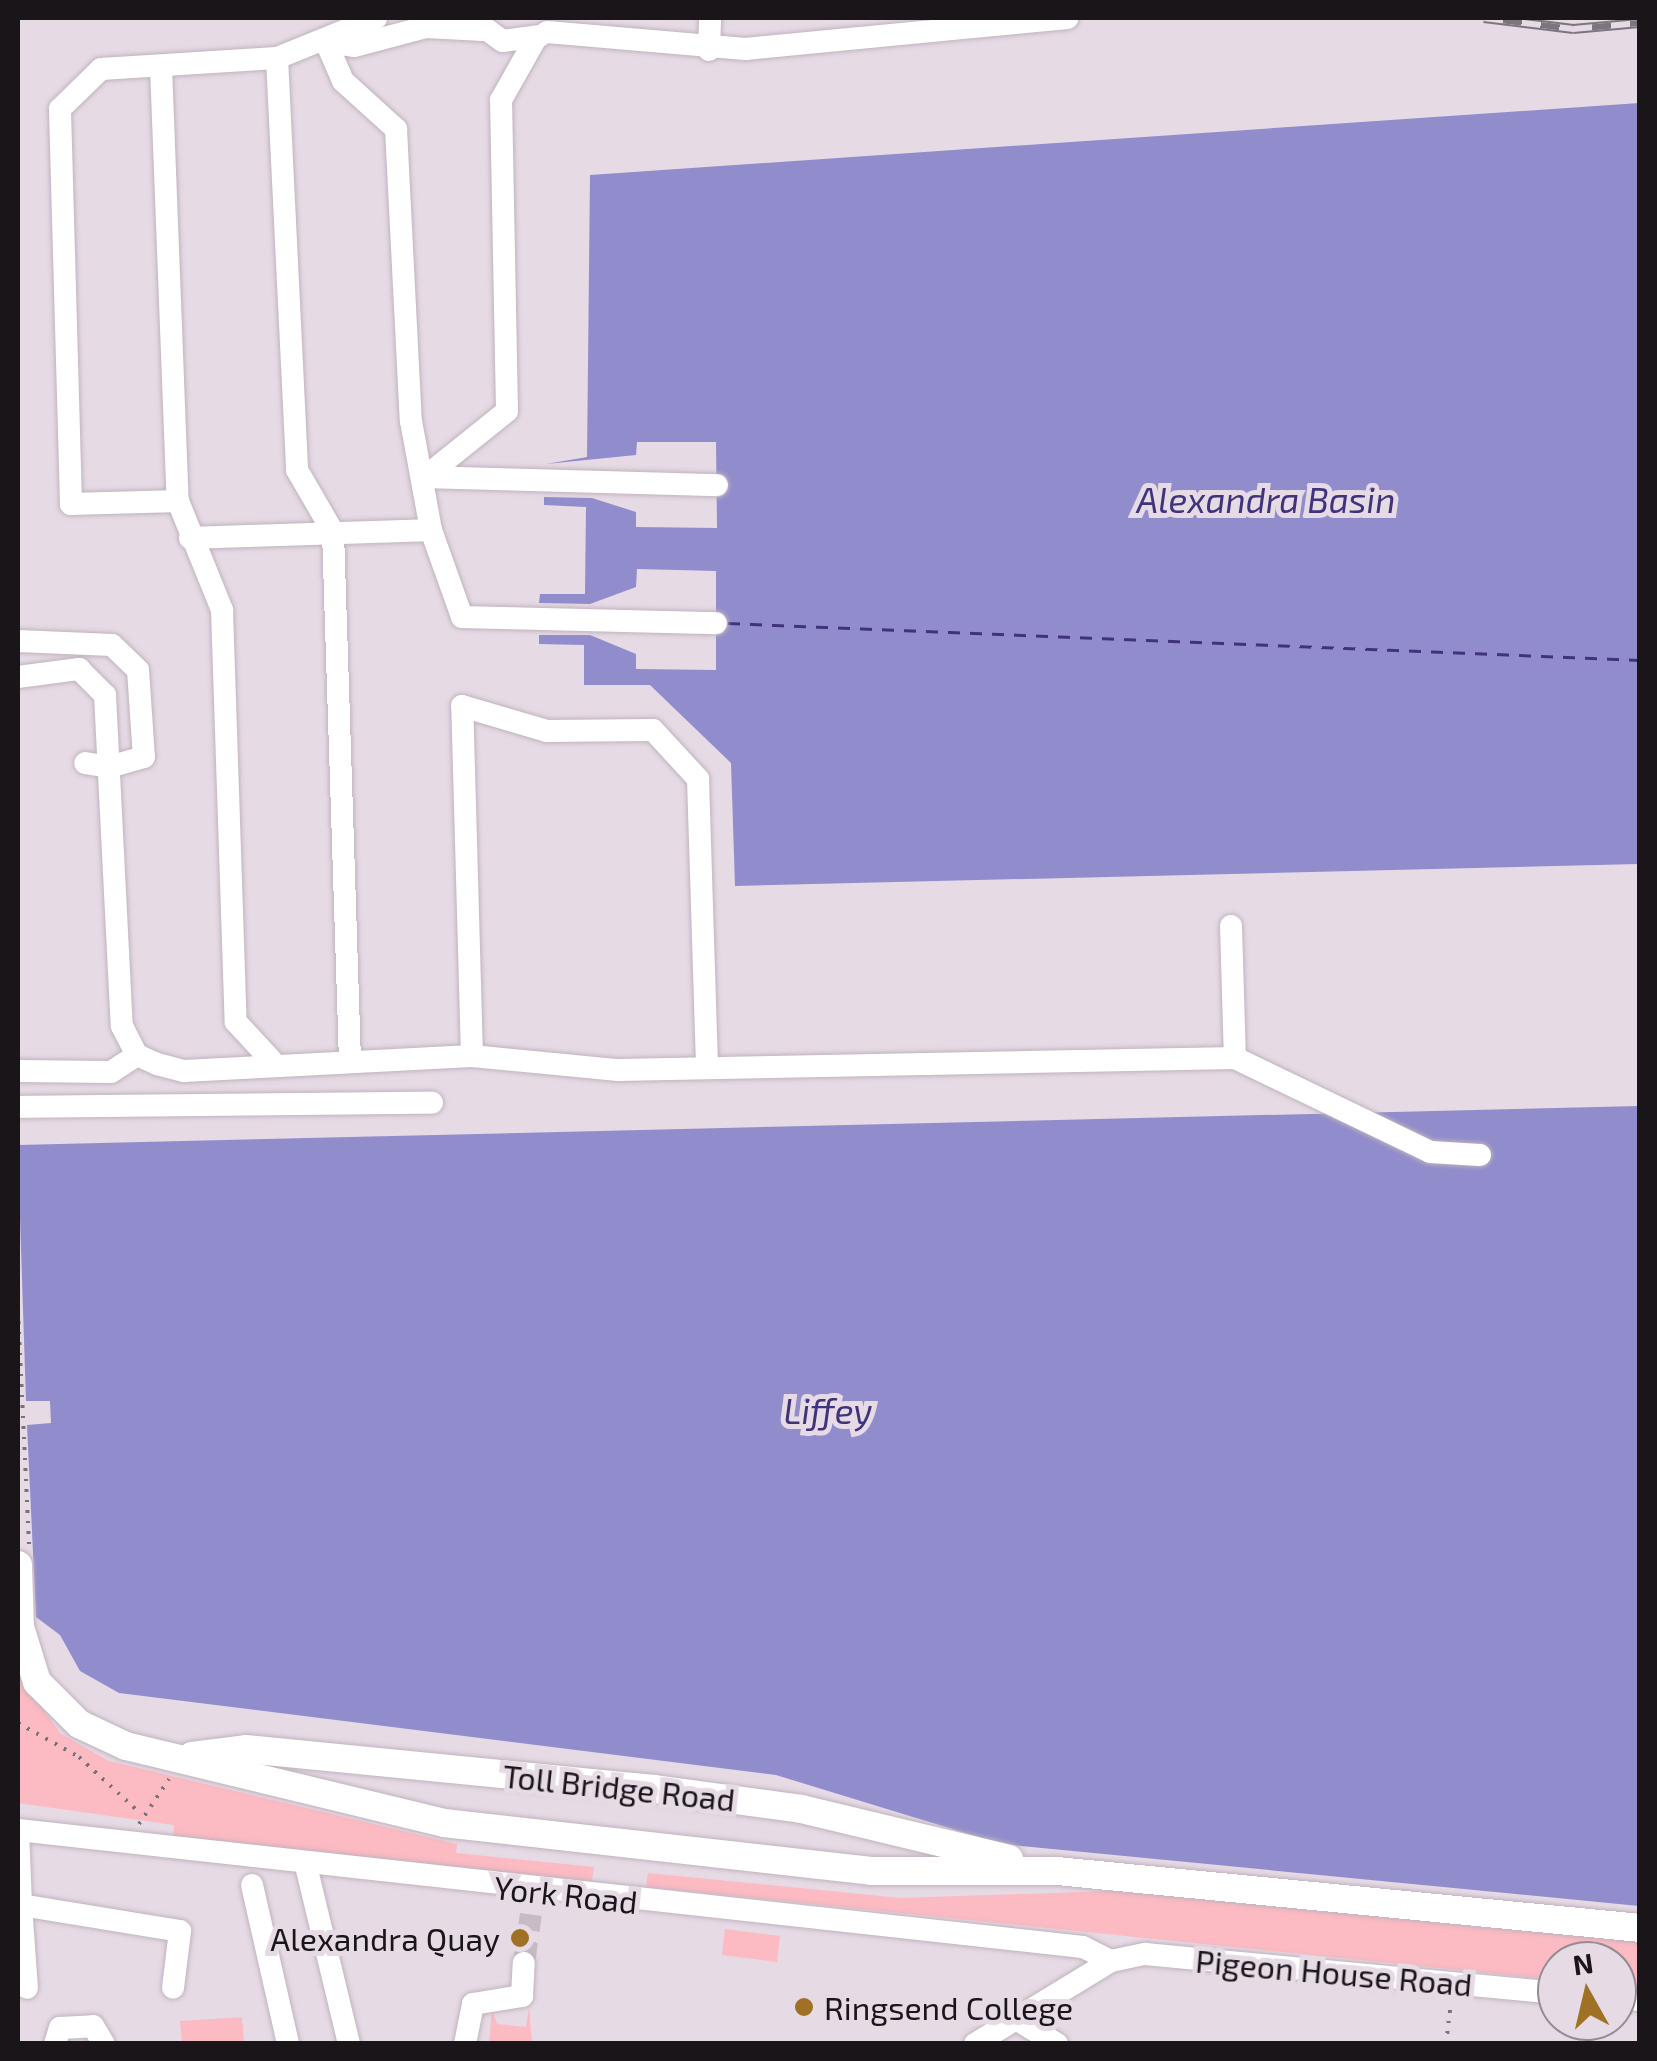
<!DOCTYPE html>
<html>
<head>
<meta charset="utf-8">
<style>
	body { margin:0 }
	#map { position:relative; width:1657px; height:2061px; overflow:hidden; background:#e6dae5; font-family:"Exo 2",sans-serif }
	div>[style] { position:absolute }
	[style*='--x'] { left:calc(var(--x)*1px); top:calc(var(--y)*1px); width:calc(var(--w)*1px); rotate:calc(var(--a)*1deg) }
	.green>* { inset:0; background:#fcbac2 }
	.water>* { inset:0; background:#918dcc }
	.pier>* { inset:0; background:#e6dae5 }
	.ferry>* { height:2.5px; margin-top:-1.25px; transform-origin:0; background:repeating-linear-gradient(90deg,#3f337d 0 12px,transparent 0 22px) }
	.minor-tunnel>* { height:22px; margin-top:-11px; transform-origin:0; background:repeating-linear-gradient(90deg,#c7bcc6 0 22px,transparent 0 33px) }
	.path>* { height:4px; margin-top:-2px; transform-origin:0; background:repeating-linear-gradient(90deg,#797178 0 2.5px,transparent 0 10.5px) }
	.roads { filter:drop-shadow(0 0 2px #bfb3be) drop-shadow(0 0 2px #bfb3be) }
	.minor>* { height:22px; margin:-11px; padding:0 11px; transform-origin:11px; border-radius:11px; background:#fff }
	.major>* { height:28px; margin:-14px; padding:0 14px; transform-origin:14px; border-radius:14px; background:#fff }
	.rail>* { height:10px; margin-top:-5px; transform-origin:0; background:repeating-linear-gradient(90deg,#e6dae5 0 19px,#7d757d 0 38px); box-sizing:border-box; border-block:2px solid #7d757d }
	.dots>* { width:28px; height:28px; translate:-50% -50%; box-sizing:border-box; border:5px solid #e6dae5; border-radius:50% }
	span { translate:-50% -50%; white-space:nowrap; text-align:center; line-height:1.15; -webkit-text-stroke:10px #e6dae5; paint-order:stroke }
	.street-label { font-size:32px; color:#191519 }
	.poi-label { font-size:32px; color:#191519 }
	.right { translate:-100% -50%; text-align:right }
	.left { translate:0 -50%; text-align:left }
	.water-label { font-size:35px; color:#3f337d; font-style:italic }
	.frame { position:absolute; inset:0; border:20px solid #191519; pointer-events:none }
	.north { position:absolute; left:1537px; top:1941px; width:100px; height:100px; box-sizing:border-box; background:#e6dae5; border:2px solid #948b93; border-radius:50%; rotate:352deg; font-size:28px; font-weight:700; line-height:40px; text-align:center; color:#191519 }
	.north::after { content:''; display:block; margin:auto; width:35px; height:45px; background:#a07024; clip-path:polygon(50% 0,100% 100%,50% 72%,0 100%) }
</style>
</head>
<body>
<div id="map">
	<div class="green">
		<div style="clip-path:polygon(18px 1674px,61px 1734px,109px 1761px,457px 1844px,456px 1853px,594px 1867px,592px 1881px,173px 1840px,174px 1825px,18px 1803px)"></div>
		<div style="clip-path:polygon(648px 1873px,901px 1898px,1140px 1890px,1639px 1938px,1639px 1988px,1617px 1986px,1617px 1961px,1557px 1961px,1557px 1980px,646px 1887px)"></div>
		<div style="clip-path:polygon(725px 1929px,780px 1936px,777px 1962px,722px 1955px)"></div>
		<div style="clip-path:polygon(529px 2008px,532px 2043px,489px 2044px,492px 2009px,497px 2024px,526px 2027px)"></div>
		<div style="clip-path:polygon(242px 2017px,244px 2043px,182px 2043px,180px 2021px)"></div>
	</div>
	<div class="water">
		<div style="clip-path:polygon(1639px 103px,1639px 864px,735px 886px,731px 763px,650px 685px,584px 685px,584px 645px,539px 644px,539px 635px,590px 635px,636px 654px,636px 669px,716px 670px,716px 571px,637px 569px,636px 587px,590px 604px,539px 603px,540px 594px,585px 594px,586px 507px,544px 505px,544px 497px,592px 498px,636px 512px,636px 527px,717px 528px,716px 442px,637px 442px,636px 455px,546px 464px,587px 457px,590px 175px)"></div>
		<div style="clip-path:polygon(1639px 1106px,1639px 1906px,1001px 1844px,776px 1775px,119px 1693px,80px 1671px,60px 1635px,36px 1617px,18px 1618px,18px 1145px)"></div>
	</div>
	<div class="pier">
		<div style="clip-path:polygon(18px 1157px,26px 1401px,50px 1401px,51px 1423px,27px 1425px,36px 1617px,18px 1618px)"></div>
	</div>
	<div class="ferry">
		<div style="--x:728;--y:623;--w:913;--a:2.32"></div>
	</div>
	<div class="minor-tunnel">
		<div style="--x:524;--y:1963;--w:49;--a:-81.9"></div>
	</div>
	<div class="path">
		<div style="--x:18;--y:1311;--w:235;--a:87.3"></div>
		<div style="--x:18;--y:1723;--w:70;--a:29.1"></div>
		<div style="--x:79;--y:1757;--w:84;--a:42.6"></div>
		<div style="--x:139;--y:1824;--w:54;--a:-56.3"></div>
		<div style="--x:1446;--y:2044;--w:42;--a:-83.2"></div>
	</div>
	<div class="roads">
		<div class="minor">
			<div style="--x:475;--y:21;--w:34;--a:36"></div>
			<div style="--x:503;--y:41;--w:37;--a:-8"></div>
			<div style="--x:547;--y:32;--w:199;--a:4.9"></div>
			<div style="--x:745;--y:49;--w:324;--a:-5.5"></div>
			<div style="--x:326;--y:42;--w:43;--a:66.4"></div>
			<div style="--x:343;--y:81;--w:72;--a:42.2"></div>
			<div style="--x:396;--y:129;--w:292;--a:87.1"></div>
			<div style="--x:411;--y:421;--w:111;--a:79.6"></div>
			<div style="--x:431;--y:530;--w:92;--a:70.4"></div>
			<div style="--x:462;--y:617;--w:254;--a:1.4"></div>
			<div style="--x:326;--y:42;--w:28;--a:8"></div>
			<div style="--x:354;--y:46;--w:74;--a:-14.8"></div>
			<div style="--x:426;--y:27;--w:57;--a:3"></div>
			<div style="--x:709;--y:50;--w:32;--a:-88"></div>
			<div style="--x:277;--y:58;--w:412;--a:87.2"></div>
			<div style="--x:297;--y:470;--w:72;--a:59.9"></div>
			<div style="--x:333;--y:532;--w:528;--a:88.16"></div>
			<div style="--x:161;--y:67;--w:434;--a:87.8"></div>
			<div style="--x:178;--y:501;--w:107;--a:178.4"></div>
			<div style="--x:71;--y:504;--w:395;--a:-91.6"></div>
			<div style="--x:60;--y:109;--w:57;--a:-44.3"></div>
			<div style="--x:101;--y:69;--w:176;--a:-3.6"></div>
			<div style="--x:277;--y:58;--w:107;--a:-22"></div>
			<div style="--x:425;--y:477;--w:105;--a:-38.8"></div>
			<div style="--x:507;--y:411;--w:311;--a:-91.1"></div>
			<div style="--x:501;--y:100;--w:71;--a:-60.6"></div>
			<div style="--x:425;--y:477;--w:292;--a:1.6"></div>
			<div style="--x:178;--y:501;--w:118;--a:68"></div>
			<div style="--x:222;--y:610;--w:412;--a:88.1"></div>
			<div style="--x:236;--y:1022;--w:53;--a:47.3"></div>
			<div style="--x:190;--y:538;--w:241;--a:-1.9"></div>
			<div style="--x:18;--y:641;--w:94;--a:2.4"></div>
			<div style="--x:112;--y:645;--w:36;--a:44"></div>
			<div style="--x:138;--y:670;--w:87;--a:86.1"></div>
			<div style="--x:144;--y:757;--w:35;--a:164"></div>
			<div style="--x:110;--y:767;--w:25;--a:-171"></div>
			<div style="--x:18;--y:677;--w:62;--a:-7.5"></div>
			<div style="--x:79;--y:669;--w:37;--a:45"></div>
			<div style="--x:105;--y:695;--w:331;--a:87.1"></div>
			<div style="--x:122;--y:1026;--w:33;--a:63"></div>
			<div style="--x:137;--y:1055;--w:22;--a:24"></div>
			<div style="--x:157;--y:1064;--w:28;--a:15"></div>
			<div style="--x:184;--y:1071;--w:288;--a:-3"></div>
			<div style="--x:472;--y:1056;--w:147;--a:5.5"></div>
			<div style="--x:618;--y:1070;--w:617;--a:-1.11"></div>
			<div style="--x:1235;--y:1058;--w:216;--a:25.7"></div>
			<div style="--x:1430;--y:1152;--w:50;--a:3.4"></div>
			<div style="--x:1231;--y:926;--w:132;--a:88.3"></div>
			<div style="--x:472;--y:1056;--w:350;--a:-91.6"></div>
			<div style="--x:462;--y:706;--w:89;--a:16.4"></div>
			<div style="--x:547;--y:731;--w:106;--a:-0.5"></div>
			<div style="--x:653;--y:730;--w:67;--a:47.4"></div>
			<div style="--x:698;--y:779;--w:289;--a:88.2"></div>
			<div style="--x:18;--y:1071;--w:93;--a:0.6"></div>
			<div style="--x:111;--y:1072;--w:31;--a:-33"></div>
			<div style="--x:18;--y:1107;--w:414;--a:-0.6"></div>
			<div style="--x:18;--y:1830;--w:1071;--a:6.27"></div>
			<div style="--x:1083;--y:1947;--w:31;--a:27"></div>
			<div style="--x:18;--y:1832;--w:73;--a:87.6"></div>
			<div style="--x:21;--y:1905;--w:161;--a:9.3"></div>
			<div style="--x:180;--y:1931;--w:57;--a:97"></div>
			<div style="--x:306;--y:1866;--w:183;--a:76.4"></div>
			<div style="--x:252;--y:1885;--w:163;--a:77.2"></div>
			<div style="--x:21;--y:1905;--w:83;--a:85.9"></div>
			<div style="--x:1617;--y:1998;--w:23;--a:5"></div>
			<div style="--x:1016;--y:2019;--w:48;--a:31.4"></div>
			<div style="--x:55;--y:2044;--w:17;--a:-73"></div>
			<div style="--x:60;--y:2028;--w:33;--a:-3"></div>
			<div style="--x:93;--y:2026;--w:21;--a:59"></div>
			<div style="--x:465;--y:2044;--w:41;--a:-78.7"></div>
			<div style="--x:473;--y:2004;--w:50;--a:-9.3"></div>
			<div style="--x:522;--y:1996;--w:33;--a:-87"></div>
			<div style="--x:975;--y:2044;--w:159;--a:-31.4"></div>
			<div style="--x:1111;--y:1961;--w:35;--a:-12"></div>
			<div style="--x:1145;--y:1954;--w:414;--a:5.4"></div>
		</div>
		<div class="major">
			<div style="--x:18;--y:1565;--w:62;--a:88.2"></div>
			<div style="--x:20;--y:1627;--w:58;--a:72.8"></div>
			<div style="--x:37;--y:1682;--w:59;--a:45"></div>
			<div style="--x:79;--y:1724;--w:52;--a:25.1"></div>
			<div style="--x:126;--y:1746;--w:327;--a:13.6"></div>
			<div style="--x:444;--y:1823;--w:430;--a:6.4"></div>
			<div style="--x:871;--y:1871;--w:186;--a:0"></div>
			<div style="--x:1057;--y:1871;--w:586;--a:5.58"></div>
			<div style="--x:192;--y:1756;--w:54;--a:-7.4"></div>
			<div style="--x:246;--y:1749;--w:410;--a:5.6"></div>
			<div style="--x:654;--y:1789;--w:148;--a:7.7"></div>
			<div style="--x:801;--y:1809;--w:214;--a:13.5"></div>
		</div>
	</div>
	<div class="rail">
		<div style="--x:1484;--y:18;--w:90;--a:7"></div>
		<div style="--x:1573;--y:29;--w:67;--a:-5.1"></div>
	</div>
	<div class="dots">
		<div style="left:520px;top:1938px;background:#a07024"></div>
		<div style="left:804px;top:2007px;background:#a07024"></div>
	</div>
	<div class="street-label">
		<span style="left:619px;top:1787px;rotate:6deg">Toll Bridge Road</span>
		<span style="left:566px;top:1894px;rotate:6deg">York Road</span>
		<span style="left:1334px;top:1972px;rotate:5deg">Pigeon House Road</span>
	</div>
	<div class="poi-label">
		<span class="right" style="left:500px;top:1938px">Alexandra Quay</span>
		<span class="left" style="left:824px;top:2007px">Ringsend College</span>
	</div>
	<div class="water-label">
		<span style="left:1266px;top:499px">Alexandra Basin</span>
		<span style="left:828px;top:1410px">Liffey</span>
	</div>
	<div class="frame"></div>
	<div class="north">N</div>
</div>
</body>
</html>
